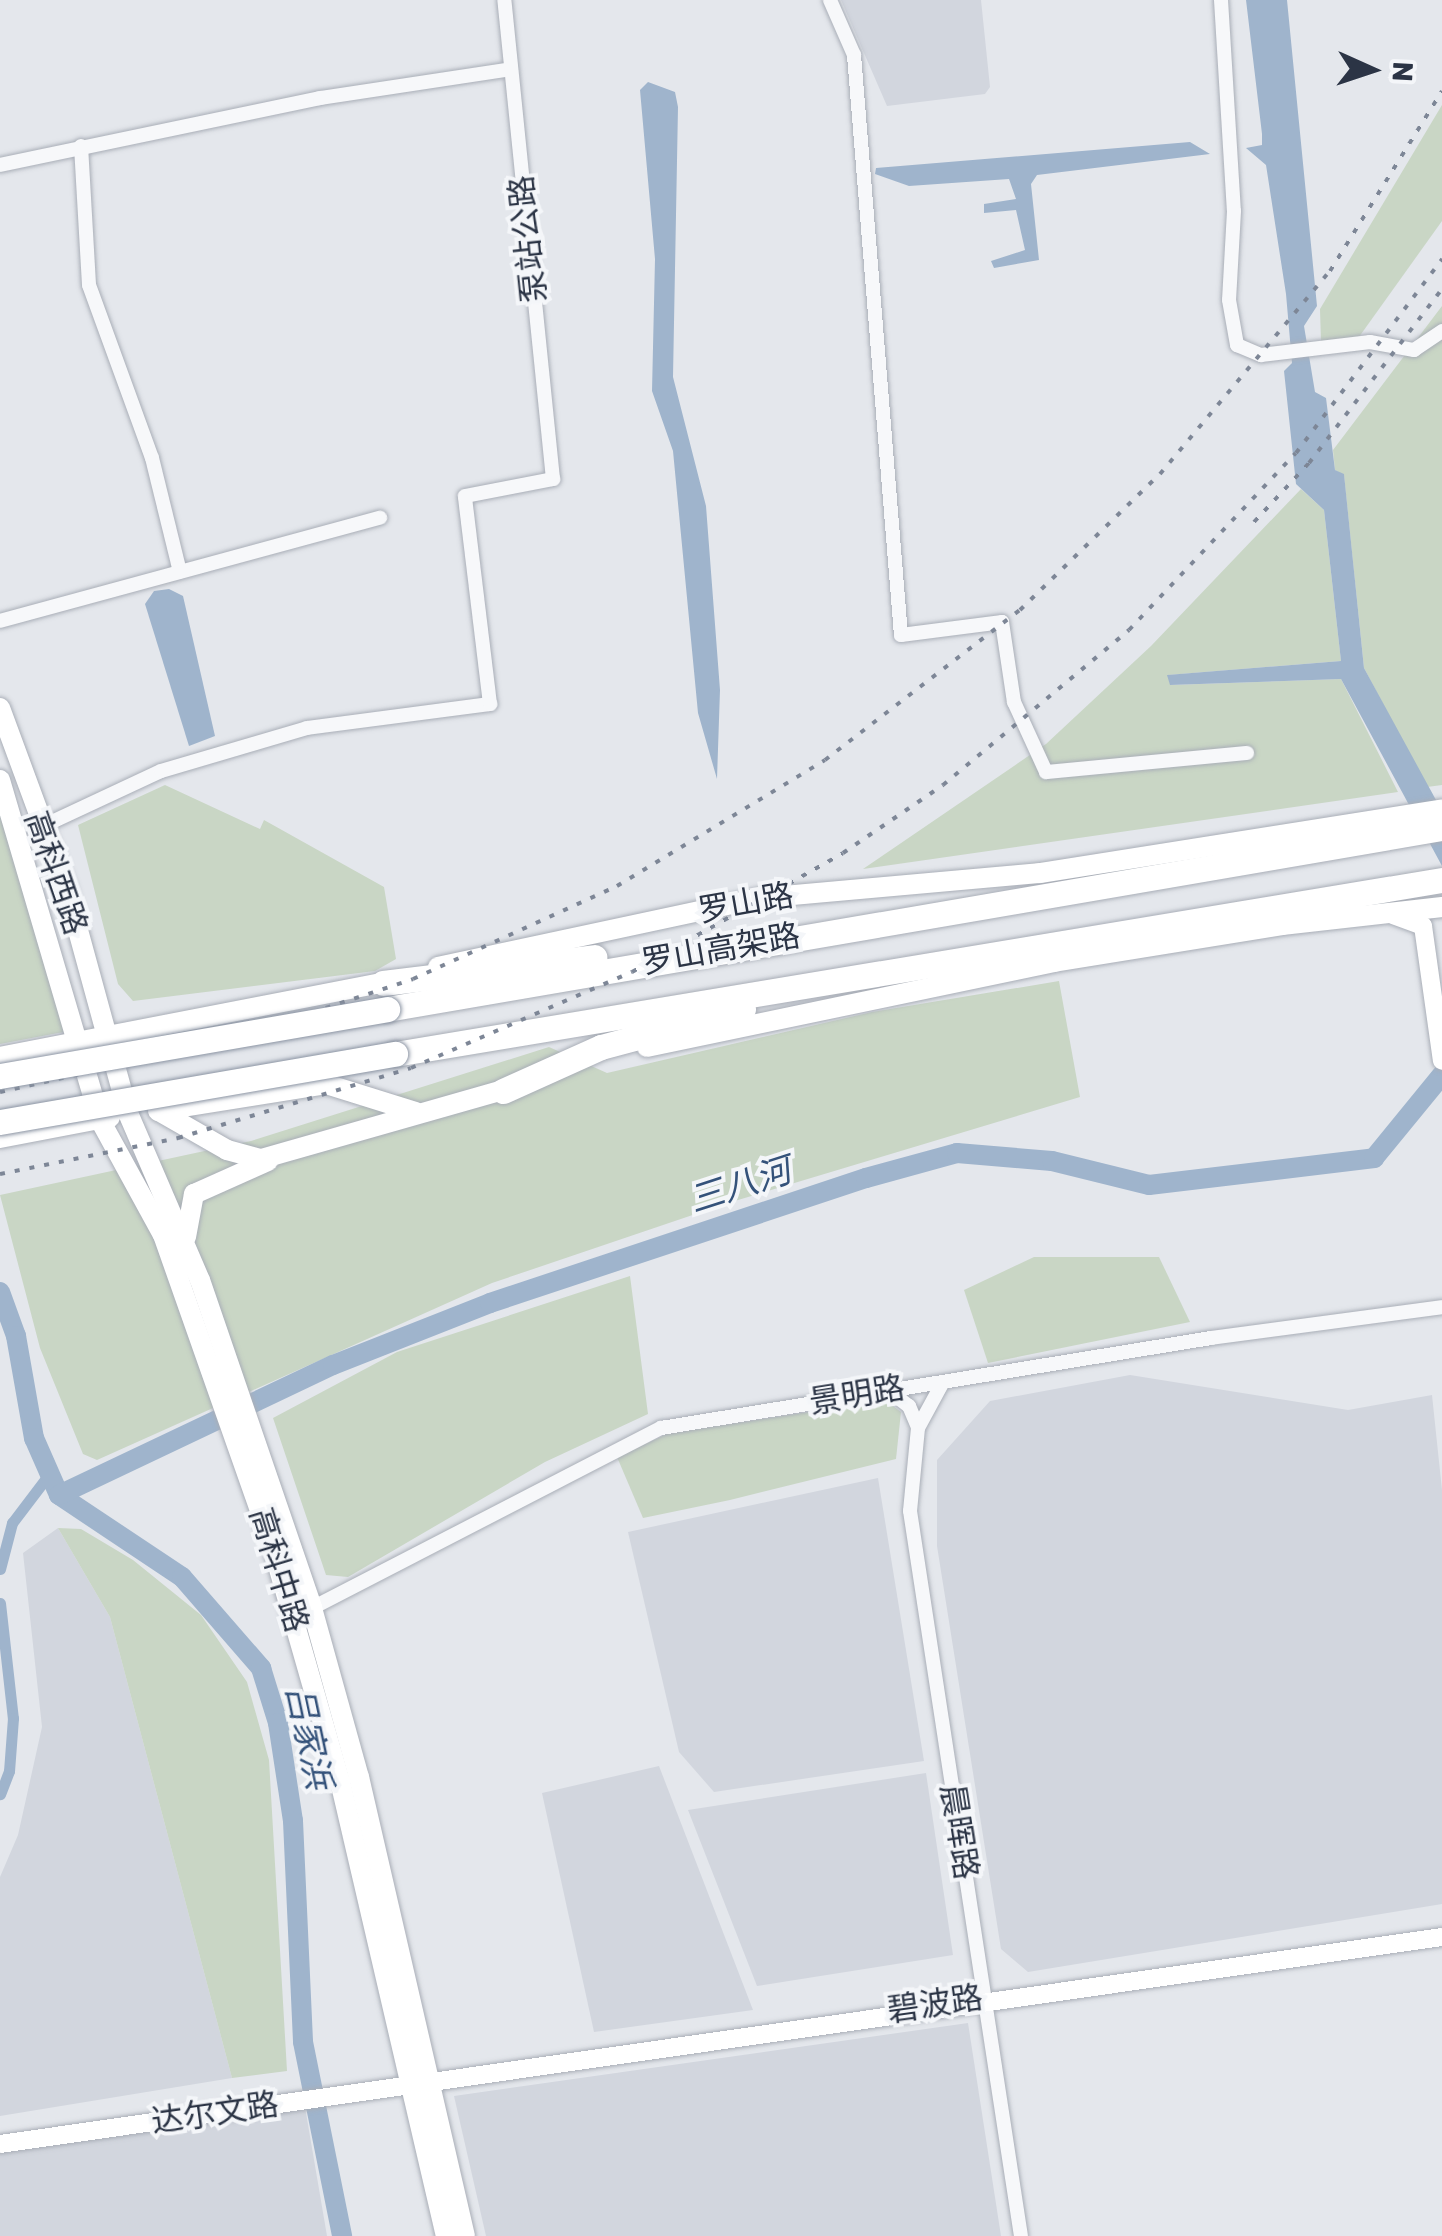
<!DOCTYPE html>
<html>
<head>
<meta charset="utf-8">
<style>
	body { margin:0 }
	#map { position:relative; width:1442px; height:2236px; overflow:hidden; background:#e4e7ec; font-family:Rubik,"Noto Sans SC",sans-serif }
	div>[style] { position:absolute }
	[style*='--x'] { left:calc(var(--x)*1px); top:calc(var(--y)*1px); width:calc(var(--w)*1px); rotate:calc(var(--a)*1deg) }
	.built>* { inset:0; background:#d2d6de }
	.green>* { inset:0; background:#c9d6c5 }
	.water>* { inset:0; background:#9fb4cc }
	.canal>* { height:11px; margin:-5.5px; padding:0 5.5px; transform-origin:5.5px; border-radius:5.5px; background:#9fb4cc }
	.river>* { height:20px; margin:-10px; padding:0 10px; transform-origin:10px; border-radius:10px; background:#9fb4cc }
	.roads { filter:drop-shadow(0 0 2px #a9aeb7) drop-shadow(0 0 2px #a9aeb7) }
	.street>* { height:14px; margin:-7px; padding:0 7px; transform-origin:7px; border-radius:7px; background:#f7f8fa }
	.secondary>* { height:18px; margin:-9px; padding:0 9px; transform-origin:9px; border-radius:9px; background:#fff }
	.primary>* { height:20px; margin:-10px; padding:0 10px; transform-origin:10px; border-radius:10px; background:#fff }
	.highway>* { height:25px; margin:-12.5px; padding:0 12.5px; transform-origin:12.5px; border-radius:12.5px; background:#fff }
	.rail>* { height:4px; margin-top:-2px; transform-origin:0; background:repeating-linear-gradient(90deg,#7d8696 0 5px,transparent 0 15px) }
	.bridges { filter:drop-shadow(0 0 2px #8b94a3) drop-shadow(0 0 2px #8b94a3) }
	.highway-bridge>* { height:25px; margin:-12.5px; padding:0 12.5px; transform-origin:12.5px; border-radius:12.5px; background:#fff }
	span { translate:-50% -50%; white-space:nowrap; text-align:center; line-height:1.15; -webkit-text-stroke:8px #f4f6f9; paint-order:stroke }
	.street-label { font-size:32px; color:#2b3445 }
	.water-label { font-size:35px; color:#34527a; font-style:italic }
	.north { position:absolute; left:1322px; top:20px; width:100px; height:100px; -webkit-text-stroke:8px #f4f6f9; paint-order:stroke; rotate:93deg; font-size:28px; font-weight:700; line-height:40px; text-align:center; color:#2b3445 }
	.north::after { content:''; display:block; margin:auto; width:35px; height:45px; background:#2b3445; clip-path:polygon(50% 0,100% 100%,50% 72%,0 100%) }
</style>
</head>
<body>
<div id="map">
	<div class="built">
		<div style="clip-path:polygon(841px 0,981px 0,990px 87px,985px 94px,887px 106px)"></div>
		<div style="clip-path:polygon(1130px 1375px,1348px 1410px,1432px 1395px,1442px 1490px,1442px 1904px,1028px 1972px,1001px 1949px,937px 1546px,937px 1460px,990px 1401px)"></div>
		<div style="clip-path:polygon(878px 1478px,924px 1761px,714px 1792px,679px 1752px,628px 1532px)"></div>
		<div style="clip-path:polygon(58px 1528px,110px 1617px,232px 2078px,0 2116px,0 1877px,18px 1835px,42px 1727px,23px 1553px)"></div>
		<div style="clip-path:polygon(659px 1766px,753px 2010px,594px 2032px,542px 1793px)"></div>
		<div style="clip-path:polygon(926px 1773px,953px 1955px,757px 1986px,688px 1810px)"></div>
		<div style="clip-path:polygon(968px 2023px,1001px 2236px,486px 2236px,454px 2096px)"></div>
		<div style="clip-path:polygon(305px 2107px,327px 2236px,0 2236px,0 2149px)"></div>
	</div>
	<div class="green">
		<div style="clip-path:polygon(1442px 105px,1442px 221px,1359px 337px,1321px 342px,1320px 309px)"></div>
		<div style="clip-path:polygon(1442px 306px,1442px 785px,1427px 787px,1364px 668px,1344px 475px,1335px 470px,1333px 450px)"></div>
		<div style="clip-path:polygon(1301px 489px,1324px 510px,1341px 661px,1168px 675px,1171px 685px,1341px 679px,1398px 792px,863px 869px,1046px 744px,1151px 646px)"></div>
		<div style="clip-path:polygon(165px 785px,260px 829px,264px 820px,384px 887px,396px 959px,375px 971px,133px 1001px,118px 984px,78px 825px)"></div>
		<div style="clip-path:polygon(0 812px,74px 1030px,0 1044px)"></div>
		<div style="clip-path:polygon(1059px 981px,1080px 1097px,728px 1203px,492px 1283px,97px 1460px,83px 1454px,40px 1348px,0 1195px,251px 1141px,549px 1047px,607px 1073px,872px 1012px)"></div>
		<div style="clip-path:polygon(1034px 1257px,1159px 1257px,1190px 1322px,988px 1363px,964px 1290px)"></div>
		<div style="clip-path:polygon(630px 1276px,648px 1414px,545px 1462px,348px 1577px,326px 1575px,273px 1418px,397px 1352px)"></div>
		<div style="clip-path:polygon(885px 1400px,901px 1412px,896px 1459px,730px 1500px,643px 1518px,617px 1457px,667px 1434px)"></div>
		<div style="clip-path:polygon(58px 1528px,81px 1529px,133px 1560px,201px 1615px,247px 1682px,269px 1760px,287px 2071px,232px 2078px,110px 1617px)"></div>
	</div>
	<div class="water">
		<div style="clip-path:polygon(1246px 0,1287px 0,1317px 306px,1304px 326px,1315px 392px,1326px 398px,1335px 470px,1344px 474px,1364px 668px,1442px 811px,1442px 866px,1341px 679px,1170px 685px,1167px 675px,1341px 661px,1324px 510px,1296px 484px,1284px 371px,1292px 363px,1286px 294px,1266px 165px,1246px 148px,1262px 145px,1262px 134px)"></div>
		<div style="clip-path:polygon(648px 82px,675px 92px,678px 107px,673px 377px,706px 506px,720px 690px,717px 779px,698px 713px,673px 451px,652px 391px,655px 259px,640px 90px)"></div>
		<div style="clip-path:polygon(1190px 142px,1210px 154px,1037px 175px,1031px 184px,1039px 260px,994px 268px,991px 261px,1025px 250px,1016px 210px,984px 213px,984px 204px,1016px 199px,1009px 179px,909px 186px,875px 174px,876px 168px)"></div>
		<div style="clip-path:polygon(169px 589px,183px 596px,215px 736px,189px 746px,145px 604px,154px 591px)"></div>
	</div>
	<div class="canal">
		<div style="--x:0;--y:1569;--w:48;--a:-75.4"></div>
		<div style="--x:12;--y:1523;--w:63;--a:-52.8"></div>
		<div style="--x:0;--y:1603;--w:116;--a:83.6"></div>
		<div style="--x:13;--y:1718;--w:53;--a:94.3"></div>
		<div style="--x:9;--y:1771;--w:25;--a:111"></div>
	</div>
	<div class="river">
		<div style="--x:0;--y:1292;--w:47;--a:70"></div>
		<div style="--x:16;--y:1336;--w:104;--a:80"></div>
		<div style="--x:34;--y:1438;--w:62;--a:66.3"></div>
		<div style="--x:59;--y:1495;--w:148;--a:33.7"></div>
		<div style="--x:182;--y:1577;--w:121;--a:49"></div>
		<div style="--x:261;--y:1668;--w:58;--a:72.8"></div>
		<div style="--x:278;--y:1723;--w:99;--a:81.3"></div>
		<div style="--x:293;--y:1821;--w:221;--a:87.4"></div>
		<div style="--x:303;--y:2042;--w:198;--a:78.6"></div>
		<div style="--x:59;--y:1495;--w:303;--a:-25.4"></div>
		<div style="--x:333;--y:1365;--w:169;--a:-21.5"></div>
		<div style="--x:490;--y:1303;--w:396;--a:-18.4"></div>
		<div style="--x:866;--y:1178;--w:94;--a:-15.4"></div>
		<div style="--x:957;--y:1153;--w:95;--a:4.8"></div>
		<div style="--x:1052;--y:1161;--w:100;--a:13.9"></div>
		<div style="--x:1149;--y:1185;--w:227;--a:-6.8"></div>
		<div style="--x:1374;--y:1158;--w:107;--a:-50.7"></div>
	</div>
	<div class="roads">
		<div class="street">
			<div style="--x:830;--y:0;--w:60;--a:66.4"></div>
			<div style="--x:854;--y:55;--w:582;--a:85.37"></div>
			<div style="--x:901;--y:635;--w:102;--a:-7.3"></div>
			<div style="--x:1002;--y:622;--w:81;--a:81.5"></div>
			<div style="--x:1014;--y:702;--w:77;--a:65.4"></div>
			<div style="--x:1046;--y:772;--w:202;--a:-5.4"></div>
			<div style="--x:1221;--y:0;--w:211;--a:86.5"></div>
			<div style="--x:1234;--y:211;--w:89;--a:93.2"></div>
			<div style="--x:1229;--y:300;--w:46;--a:79.9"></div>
			<div style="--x:1237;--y:345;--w:26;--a:23"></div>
			<div style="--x:1261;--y:355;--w:110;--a:-6.8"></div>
			<div style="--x:1370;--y:342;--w:45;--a:10.3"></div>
			<div style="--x:1414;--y:350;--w:34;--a:-34"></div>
			<div style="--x:81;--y:146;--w:139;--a:86.7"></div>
			<div style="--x:89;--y:285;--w:184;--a:70"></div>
			<div style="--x:152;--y:458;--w:117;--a:76.2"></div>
			<div style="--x:0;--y:165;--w:327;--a:-11.8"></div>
			<div style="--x:320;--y:98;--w:193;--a:-8.6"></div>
			<div style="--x:0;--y:621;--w:394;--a:-15.2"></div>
			<div style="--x:41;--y:827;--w:132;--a:-25"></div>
			<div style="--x:161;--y:771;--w:152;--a:-16.4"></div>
			<div style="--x:307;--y:728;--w:185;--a:-7.5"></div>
			<div style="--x:490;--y:704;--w:209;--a:-96.9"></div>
			<div style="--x:465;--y:496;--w:90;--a:-10.9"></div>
			<div style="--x:553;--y:479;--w:481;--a:-95.8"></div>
			<div style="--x:943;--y:1382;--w:52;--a:118.5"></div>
			<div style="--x:918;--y:1428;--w:83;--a:95.5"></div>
			<div style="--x:910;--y:1511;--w:733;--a:81.3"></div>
			<div style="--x:889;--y:1391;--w:25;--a:37"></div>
			<div style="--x:909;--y:1406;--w:23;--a:67"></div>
			<div style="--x:312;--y:1608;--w:393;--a:-27.3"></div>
			<div style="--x:661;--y:1428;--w:557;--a:-9.29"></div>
			<div style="--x:1211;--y:1338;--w:233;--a:-7.6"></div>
		</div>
		<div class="secondary">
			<div style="--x:1393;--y:915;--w:32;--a:20"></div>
			<div style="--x:1423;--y:926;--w:136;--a:82"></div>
			<div style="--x:0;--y:2144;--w:1457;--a:-8.17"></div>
		</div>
		<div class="primary">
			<div style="--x:0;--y:708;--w:194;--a:69.8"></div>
			<div style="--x:67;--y:890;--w:231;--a:74.7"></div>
			<div style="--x:128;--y:1113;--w:182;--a:66.7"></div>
			<div style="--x:200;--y:1280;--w:347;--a:71.1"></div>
			<div style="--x:312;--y:1608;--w:175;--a:74.5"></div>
			<div style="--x:359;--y:1777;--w:471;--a:77"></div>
			<div style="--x:0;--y:780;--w:354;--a:73.6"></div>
			<div style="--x:100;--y:1120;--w:131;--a:61.3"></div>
			<div style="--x:163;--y:1235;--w:324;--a:70.6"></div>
			<div style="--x:271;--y:1541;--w:250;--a:74"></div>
			<div style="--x:340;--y:1781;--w:467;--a:76.9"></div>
			<div style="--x:438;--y:967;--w:329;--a:-12.1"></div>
			<div style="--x:760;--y:898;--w:281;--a:-5.1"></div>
			<div style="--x:1040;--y:873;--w:407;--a:-9"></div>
			<div style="--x:647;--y:1047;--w:416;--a:-11.8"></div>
			<div style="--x:1054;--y:962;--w:231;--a:-9.2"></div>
			<div style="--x:1282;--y:925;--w:161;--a:-6.4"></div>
			<div style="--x:0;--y:1057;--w:403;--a:-11"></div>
			<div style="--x:158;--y:1111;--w:170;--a:-9.1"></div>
			<div style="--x:326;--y:1084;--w:94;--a:17.3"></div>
			<div style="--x:159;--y:1111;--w:78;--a:29.8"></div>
			<div style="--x:227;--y:1150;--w:35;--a:15"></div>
			<div style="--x:261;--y:1159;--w:263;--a:-15.9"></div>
			<div style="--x:0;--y:1138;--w:112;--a:-10.8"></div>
			<div style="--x:186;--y:1237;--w:44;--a:-79.5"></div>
			<div style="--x:194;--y:1194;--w:81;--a:-24"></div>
		</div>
		<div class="highway">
			<div style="--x:383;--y:983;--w:213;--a:-7"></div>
			<div style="--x:387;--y:1009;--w:1070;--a:-9.74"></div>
			<div style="--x:395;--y:1054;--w:1061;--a:-9.44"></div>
			<div style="--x:503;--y:1091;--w:107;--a:-24.2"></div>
			<div style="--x:601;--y:1047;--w:147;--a:-15"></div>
		</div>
	</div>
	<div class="rail">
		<div style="--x:1254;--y:522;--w:81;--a:-47"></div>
		<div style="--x:1309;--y:463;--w:219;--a:-52.6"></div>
		<div style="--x:0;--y:1092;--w:232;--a:-12.7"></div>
		<div style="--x:226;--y:1041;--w:197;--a:-18.3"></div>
		<div style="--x:413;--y:979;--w:224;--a:-24.5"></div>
		<div style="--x:617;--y:886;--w:243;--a:-31.2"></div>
		<div style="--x:825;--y:760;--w:246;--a:-37.6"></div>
		<div style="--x:1020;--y:610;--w:195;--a:-44.2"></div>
		<div style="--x:1160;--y:474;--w:265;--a:-50.1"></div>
		<div style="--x:1330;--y:271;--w:212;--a:-58.1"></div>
		<div style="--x:0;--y:1174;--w:182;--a:-11.4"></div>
		<div style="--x:178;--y:1138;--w:243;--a:-16.7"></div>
		<div style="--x:411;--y:1068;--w:241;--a:-23.5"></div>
		<div style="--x:632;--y:972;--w:242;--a:-29.4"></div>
		<div style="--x:843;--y:853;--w:121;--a:-34.2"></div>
		<div style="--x:943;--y:785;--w:242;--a:-39.8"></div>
		<div style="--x:1129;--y:630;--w:243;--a:-46.7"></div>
		<div style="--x:1296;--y:453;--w:243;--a:-53"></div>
	</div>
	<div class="bridges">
		<div class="highway-bridge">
			<div style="--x:0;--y:1076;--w:393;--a:-9.8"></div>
			<div style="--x:0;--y:1122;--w:401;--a:-9.8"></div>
		</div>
	</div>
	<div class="street-label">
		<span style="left:528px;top:239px;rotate:-96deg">泵站公路</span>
		<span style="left:56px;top:873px;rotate:71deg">高科西路</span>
		<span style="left:746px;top:903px;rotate:-10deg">罗山路</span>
		<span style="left:721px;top:949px;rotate:-10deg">罗山高架路</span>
		<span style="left:857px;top:1395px;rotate:-9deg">景明路</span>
		<span style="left:279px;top:1570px;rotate:73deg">高科中路</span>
		<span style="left:959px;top:1832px;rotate:81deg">晨晖路</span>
		<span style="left:935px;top:2004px;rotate:-8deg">碧波路</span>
		<span style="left:215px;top:2113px;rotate:-8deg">达尔文路</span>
	</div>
	<div class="water-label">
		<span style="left:740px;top:1185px;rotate:-18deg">三八河</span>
		<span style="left:309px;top:1737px;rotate:78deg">吕家浜</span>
	</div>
	<div class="north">N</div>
</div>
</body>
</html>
